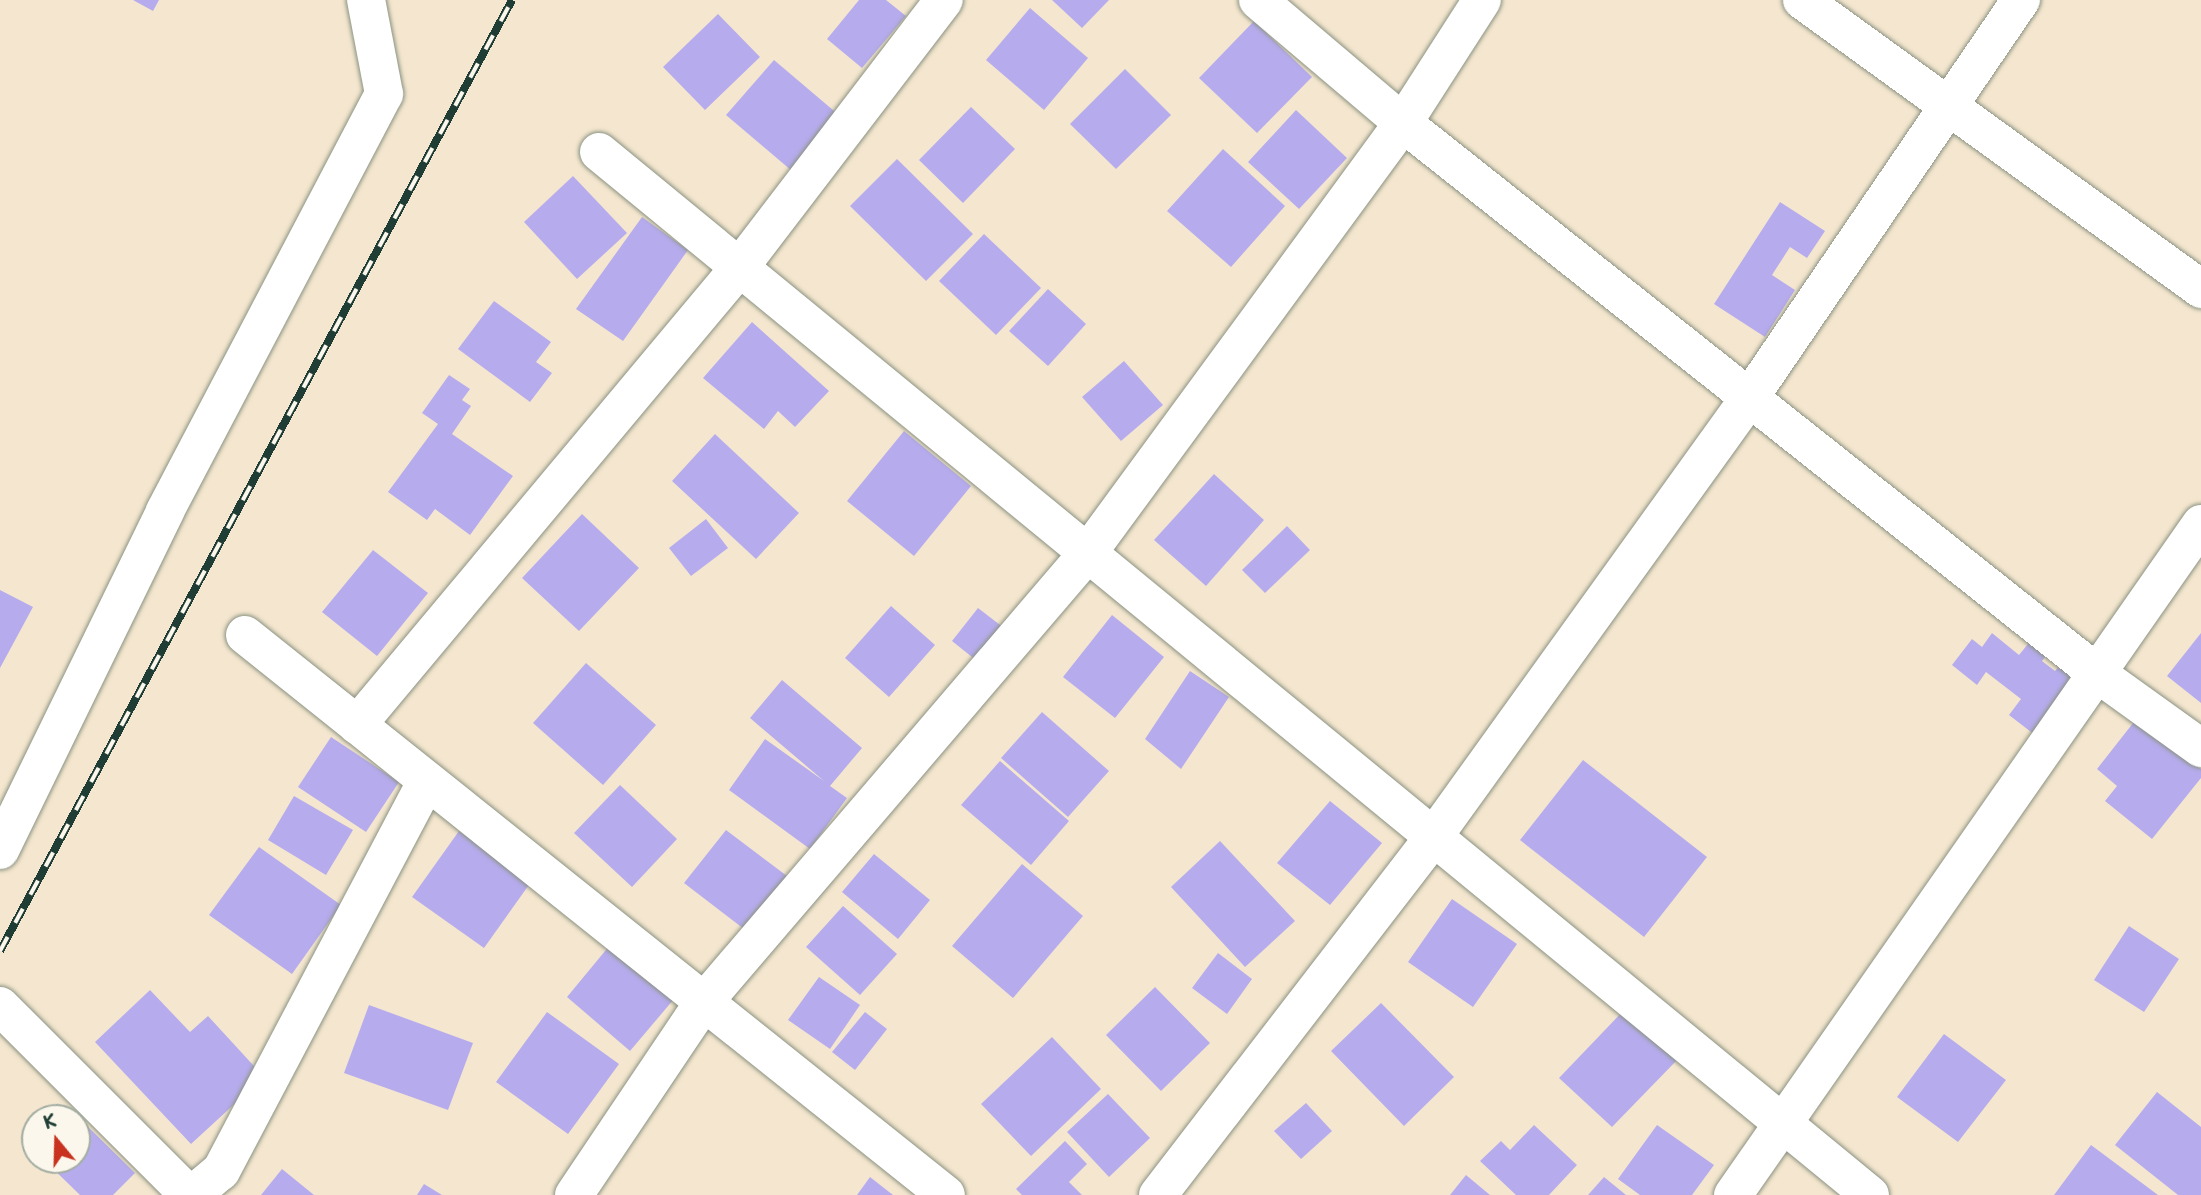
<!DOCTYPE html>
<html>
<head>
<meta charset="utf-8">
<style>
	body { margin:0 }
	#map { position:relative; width:2201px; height:1195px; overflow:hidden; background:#f5e7cf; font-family:Mali,sans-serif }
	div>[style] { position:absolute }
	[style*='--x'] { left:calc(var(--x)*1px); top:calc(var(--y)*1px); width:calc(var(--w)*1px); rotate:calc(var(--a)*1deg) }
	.building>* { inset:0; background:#b6aced }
	.roads { filter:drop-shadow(0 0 2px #8a9282) drop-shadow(0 0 2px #8a9282) }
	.minor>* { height:38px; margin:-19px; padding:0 19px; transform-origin:19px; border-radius:19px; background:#fff }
	.rail>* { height:8px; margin-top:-4px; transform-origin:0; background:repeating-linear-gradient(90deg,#fbf7ec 0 16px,#1f3d34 0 32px); box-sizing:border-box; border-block:2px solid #1f3d34 }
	span { translate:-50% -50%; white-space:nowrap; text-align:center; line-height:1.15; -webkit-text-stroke:7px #fbf7ec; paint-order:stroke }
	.north { position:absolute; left:21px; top:1104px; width:70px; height:70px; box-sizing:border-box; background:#fbf7ec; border:2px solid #a3ada2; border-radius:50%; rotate:341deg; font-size:19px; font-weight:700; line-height:28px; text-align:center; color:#1f3d34 }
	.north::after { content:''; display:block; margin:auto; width:24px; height:32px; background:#c8321e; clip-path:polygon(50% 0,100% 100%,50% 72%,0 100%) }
</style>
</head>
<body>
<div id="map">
	<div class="building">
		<div style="clip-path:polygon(133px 0,159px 0,153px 11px)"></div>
		<div style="clip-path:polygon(859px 0,886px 0,906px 16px,862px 68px,827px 39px)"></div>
		<div style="clip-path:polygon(1052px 0,1109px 0,1082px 28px)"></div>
		<div style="clip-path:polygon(1030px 8px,1088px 58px,1044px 110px,986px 60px)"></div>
		<div style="clip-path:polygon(718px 14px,760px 57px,705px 110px,663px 67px)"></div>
		<div style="clip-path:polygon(1254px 21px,1312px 77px,1257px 133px,1199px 78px)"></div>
		<div style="clip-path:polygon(774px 60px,840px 116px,792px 171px,726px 115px)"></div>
		<div style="clip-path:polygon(1125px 69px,1171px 115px,1116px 169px,1070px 124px)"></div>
		<div style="clip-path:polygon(971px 107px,1015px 149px,963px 203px,919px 160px)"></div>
		<div style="clip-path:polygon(1296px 110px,1347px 158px,1299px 209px,1248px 162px)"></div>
		<div style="clip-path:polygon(1223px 149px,1285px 206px,1231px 267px,1167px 211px)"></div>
		<div style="clip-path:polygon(897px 159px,973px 234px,926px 281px,850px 206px)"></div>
		<div style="clip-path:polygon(573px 176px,627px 233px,577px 279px,524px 222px)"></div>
		<div style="clip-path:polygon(1780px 202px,1825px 231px,1807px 258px,1790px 247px,1772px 275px,1795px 290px,1765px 337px,1714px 304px)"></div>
		<div style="clip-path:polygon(642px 217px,688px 250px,623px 341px,576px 309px)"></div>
		<div style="clip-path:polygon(984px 234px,1041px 288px,996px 335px,939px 281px)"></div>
		<div style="clip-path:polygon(1048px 289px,1086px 324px,1048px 366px,1009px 331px)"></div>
		<div style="clip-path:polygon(494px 301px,551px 342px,536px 362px,552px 373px,530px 402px,458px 349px)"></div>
		<div style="clip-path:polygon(752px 322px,829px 391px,795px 427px,778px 411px,764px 429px,703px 378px)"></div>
		<div style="clip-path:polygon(1124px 361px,1163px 405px,1121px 441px,1082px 397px)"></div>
		<div style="clip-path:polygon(449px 375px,470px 389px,462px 400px,471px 406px,452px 434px,513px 476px,470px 535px,435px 509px,427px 520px,388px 492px,438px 424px,422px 413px)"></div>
		<div style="clip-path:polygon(904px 431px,971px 486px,914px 556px,847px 501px)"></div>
		<div style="clip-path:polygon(715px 434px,799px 513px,756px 559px,672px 481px)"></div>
		<div style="clip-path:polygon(1214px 474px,1264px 520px,1206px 586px,1154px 540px)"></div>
		<div style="clip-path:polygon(582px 514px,639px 568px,579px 631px,522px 578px)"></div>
		<div style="clip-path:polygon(706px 519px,728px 548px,691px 576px,669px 548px)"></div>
		<div style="clip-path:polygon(1287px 526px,1310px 550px,1265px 593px,1242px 570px)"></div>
		<div style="clip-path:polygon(373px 550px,428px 593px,377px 656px,322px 612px)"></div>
		<div style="clip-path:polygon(0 590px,33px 607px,0 668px)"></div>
		<div style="clip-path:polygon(891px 606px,935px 645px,889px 697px,845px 658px)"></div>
		<div style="clip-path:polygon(978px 608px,1004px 628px,977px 661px,952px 641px)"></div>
		<div style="clip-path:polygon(1112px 615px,1164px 657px,1115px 718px,1063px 677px)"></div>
		<div style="clip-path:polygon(1992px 633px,2019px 655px,2032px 639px,2049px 652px,2042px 661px,2055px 671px,2062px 662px,2081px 677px,2035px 735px,2009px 715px,2021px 699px,1986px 672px,1977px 685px,1952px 665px,1972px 639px,1982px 647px)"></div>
		<div style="clip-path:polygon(2201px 633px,2201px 703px,2167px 676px)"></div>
		<div style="clip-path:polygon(586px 663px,656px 725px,603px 785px,533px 723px)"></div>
		<div style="clip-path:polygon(1190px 671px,1229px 697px,1181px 769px,1145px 739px)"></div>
		<div style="clip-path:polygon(782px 680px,862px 748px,830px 786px,847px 798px,810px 849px,729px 790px,765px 739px,824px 781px,750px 718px)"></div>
		<div style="clip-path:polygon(1042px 712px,1109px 771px,1068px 817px,1001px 758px)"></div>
		<div style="clip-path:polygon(2137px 718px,2201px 769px,2201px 778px,2152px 839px,2105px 801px,2117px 786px,2097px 769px)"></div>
		<div style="clip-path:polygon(331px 737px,399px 782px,366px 832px,298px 787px)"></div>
		<div style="clip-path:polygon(1583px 760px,1707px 857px,1644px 937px,1520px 840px)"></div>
		<div style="clip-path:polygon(1000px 761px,1069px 821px,1031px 865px,961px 805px)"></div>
		<div style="clip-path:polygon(620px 785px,677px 839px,632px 887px,574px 833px)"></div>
		<div style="clip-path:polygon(294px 796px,353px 830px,326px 875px,268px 840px)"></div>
		<div style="clip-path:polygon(1330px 801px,1382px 843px,1330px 905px,1277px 863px)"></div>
		<div style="clip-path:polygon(726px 830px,787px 876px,744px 929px,684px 883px)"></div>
		<div style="clip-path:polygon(459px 831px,531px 882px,484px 948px,412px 897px)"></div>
		<div style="clip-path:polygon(1220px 841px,1295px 921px,1245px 967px,1171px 887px)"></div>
		<div style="clip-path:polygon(259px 847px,341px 905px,292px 974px,209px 915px)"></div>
		<div style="clip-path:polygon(874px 854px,930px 900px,898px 939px,842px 892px)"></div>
		<div style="clip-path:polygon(1022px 864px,1083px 916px,1013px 998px,952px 946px)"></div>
		<div style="clip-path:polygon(1452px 899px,1517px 944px,1473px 1007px,1408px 962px)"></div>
		<div style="clip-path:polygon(843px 906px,897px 954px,860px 995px,806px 947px)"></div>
		<div style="clip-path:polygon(2129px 926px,2179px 959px,2144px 1012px,2094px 980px)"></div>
		<div style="clip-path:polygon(610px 945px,674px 999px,630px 1051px,567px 997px)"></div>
		<div style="clip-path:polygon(1218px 953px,1252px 979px,1227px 1014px,1192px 988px)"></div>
		<div style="clip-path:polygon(819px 977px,860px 1005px,830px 1049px,788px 1020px)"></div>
		<div style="clip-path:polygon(1155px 987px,1210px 1043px,1161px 1091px,1106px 1035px)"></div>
		<div style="clip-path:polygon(150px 990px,190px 1032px,208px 1016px,264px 1077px,191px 1144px,95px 1042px)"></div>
		<div style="clip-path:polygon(1381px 1003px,1454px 1077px,1404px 1126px,1331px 1051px)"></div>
		<div style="clip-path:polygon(369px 1005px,473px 1043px,448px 1110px,344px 1073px)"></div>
		<div style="clip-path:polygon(1626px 1008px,1679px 1058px,1612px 1127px,1559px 1078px)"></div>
		<div style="clip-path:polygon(547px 1012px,619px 1064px,568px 1134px,496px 1082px)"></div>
		<div style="clip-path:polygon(865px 1012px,887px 1029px,855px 1070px,832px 1052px)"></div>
		<div style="clip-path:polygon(1944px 1034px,2006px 1080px,1958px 1142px,1897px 1097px)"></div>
		<div style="clip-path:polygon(1052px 1037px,1101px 1089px,1031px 1156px,981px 1104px)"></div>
		<div style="clip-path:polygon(2157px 1092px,2201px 1127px,2201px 1195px,2178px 1195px,2115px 1145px)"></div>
		<div style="clip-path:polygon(1108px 1094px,1150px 1138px,1109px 1177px,1067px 1132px)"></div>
		<div style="clip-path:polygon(1306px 1103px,1332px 1131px,1301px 1159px,1274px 1131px)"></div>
		<div style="clip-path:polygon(79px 1118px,135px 1173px,113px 1195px,80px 1195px,44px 1160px,77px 1160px)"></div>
		<div style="clip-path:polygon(1534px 1125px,1577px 1165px,1549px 1195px,1516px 1195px,1480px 1161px,1501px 1141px,1510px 1150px)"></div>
		<div style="clip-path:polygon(1657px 1125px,1714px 1165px,1692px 1195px,1640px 1195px,1618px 1179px)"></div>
		<div style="clip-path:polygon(1065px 1141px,1087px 1164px,1069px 1182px,1082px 1195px,1022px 1195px,1016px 1189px)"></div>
		<div style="clip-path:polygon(2091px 1145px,2158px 1195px,2054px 1195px)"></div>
		<div style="clip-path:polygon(282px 1169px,314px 1195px,261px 1195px)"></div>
		<div style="clip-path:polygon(1466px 1175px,1490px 1195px,1450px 1195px)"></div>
		<div style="clip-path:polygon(870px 1177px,893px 1195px,857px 1195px)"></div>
		<div style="clip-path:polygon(1604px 1177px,1626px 1195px,1588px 1195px)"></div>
		<div style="clip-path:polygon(424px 1184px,442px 1195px,417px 1195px)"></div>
	</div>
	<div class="roads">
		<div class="minor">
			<div style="--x:1258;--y:0;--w:190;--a:40.3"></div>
			<div style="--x:1403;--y:123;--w:887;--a:38.41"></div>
			<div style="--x:2098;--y:674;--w:127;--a:35.7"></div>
			<div style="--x:1802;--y:0;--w:493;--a:35.9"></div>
			<div style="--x:599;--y:152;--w:1644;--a:39.37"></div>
			<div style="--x:245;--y:635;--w:897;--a:38.62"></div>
			<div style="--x:357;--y:725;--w:596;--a:-50.11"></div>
			<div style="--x:739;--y:268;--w:337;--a:-52.6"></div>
			<div style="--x:0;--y:850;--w:377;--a:-64"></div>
			<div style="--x:165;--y:511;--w:471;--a:-62.3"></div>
			<div style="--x:384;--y:94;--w:96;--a:-100.8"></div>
			<div style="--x:0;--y:1006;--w:267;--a:45"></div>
			<div style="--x:192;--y:1195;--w:38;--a:-40"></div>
			<div style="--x:221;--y:1171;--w:441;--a:-62.2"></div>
			<div style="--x:574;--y:1195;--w:231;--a:-56.1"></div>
			<div style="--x:703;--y:1003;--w:591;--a:-49.46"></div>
			<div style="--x:1087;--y:554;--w:534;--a:-53.75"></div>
			<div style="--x:1403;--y:123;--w:146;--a:-57.3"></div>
			<div style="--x:1158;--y:1195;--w:453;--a:-52.4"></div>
			<div style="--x:1434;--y:836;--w:541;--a:-54.25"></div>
			<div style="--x:1750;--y:397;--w:481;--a:-55.7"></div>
			<div style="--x:1733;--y:1195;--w:818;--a:-55.11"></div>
		</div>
	</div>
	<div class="rail">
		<div style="--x:0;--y:951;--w:1080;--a:-61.7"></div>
	</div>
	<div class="north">K</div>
</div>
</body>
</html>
